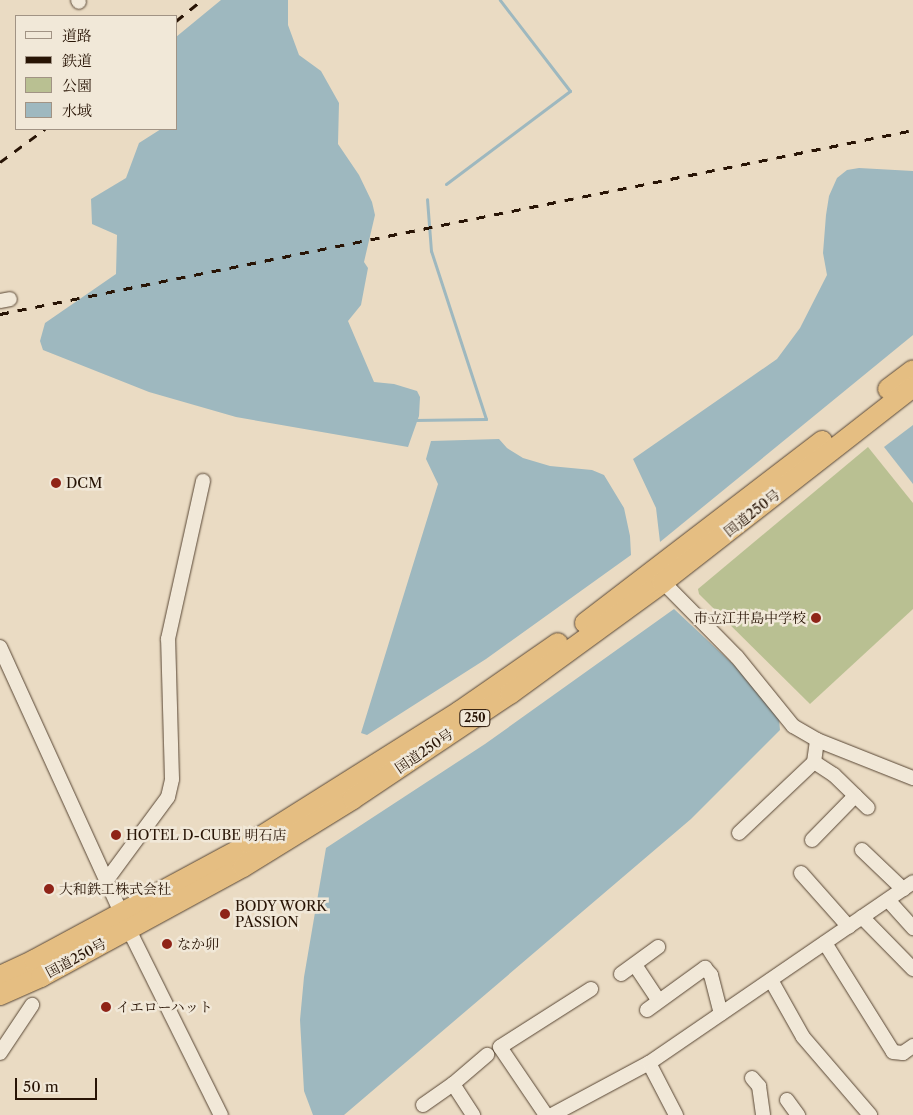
<!DOCTYPE html>
<html>
<head>
<meta charset="utf-8">
<style>
	body { margin:0 }
	#map { position:relative; width:913px; height:1115px; overflow:hidden; background:#eadbc3; font-family:"Libre Caslon Text","Noto Serif JP",serif }
	div>[style] { position:absolute }
	[style*='--x'] { left:calc(var(--x)*1px); top:calc(var(--y)*1px); width:calc(var(--w)*1px); rotate:calc(var(--a)*1deg) }
	.green>* { inset:0; background:#b9c092 }
	.water>* { inset:0; background:#9eb8bf }
	.stream>* { height:3px; margin:-1.5px; padding:0 1.5px; transform-origin:1.5px; border-radius:1.5px; background:#9eb8bf }
	.roads { filter:drop-shadow(0 0 1px #584634) drop-shadow(0 0 1px #584634) }
	.minor>* { height:14px; margin:-7px; padding:0 7px; transform-origin:7px; border-radius:7px; background:#f1e8d8 }
	.highway>* { height:20px; margin:-10px; padding:0 10px; transform-origin:10px; border-radius:10px; background:#e5be82 }
	.rail>* { height:3px; margin-top:-1.5px; transform-origin:0; background:repeating-linear-gradient(90deg,#281405 0 9px,transparent 0 18px) }
	.dots>* { width:14px; height:14px; translate:-50% -50%; box-sizing:border-box; border:2px solid #f1e8d8; border-radius:50% }
	span { translate:-50% -50%; white-space:nowrap; text-align:center; line-height:1.15; -webkit-text-stroke:5px #f1e8d8; paint-order:stroke }
	.shield-label span { padding:1px 4px; background:#f1e8d8; border:1px solid; border-radius:4px; -webkit-text-stroke-width:0 }
	.shield-label { font-size:12px; color:#281405; font-weight:700 }
	.poi-label { font-size:14px; color:#281405 }
	.left { translate:0 -50%; text-align:left }
	.right { translate:-100% -50%; text-align:right }
	.street-label { font-size:14px; color:#281405 }
	.legend { position:absolute; left:15px; top:15px; width:162px; height:115px; box-sizing:border-box; background:#f1e8d8; border:1px solid #a19384; margin:0; padding:6px 9px; list-style:none; font-size:15px; color:#281405 }
	.legend li { display:flex; align-items:center; gap:10px; height:25px }
	.legend b { width:25px; border:1px solid #a19384 }
	.scale { position:absolute; left:15px; top:1078px; width:82px; height:22px; box-sizing:border-box; border:2px solid #281405; border-top:0; padding-left:6px; font-size:15px; line-height:18px; white-space:nowrap; color:#281405; -webkit-text-stroke:4px #f1e8d8; paint-order:stroke }
</style>
</head>
<body>
<div id="map">
	<div class="green">
		<div style="clip-path:polygon(868px 447px,913px 503px,913px 609px,810px 704px,699px 594px,698px 589px)"></div>
	</div>
	<div class="water">
		<div style="clip-path:polygon(221px 0,288px 0,288px 25px,299px 55px,321px 71px,339px 103px,338px 144px,359px 175px,372px 202px,375px 215px,364px 262px,368px 268px,361px 305px,348px 321px,374px 382px,394px 384px,417px 391px,420px 397px,419px 416px,408px 447px,236px 417px,149px 392px,43px 350px,40px 341px,45px 323px,116px 274px,117px 235px,92px 224px,91px 199px,126px 178px,139px 143px,161px 129px,176px 129px,176px 37px)"></div>
		<div style="clip-path:polygon(859px 168px,913px 171px,913px 335px,660px 542px,656px 508px,633px 459px,777px 359px,800px 328px,827px 275px,823px 253px,826px 215px,829px 196px,837px 178px,847px 170px)"></div>
		<div style="clip-path:polygon(913px 425px,913px 484px,884px 447px)"></div>
		<div style="clip-path:polygon(499px 439px,507px 448px,523px 458px,550px 466px,592px 470px,604px 475px,624px 508px,630px 536px,631px 555px,486px 659px,367px 735px,361px 733px,438px 484px,426px 459px,431px 441px)"></div>
		<div style="clip-path:polygon(674px 609px,735px 666px,779px 719px,780px 730px,691px 819px,344px 1115px,313px 1115px,304px 1091px,300px 1020px,304px 977px,326px 848px,485px 744px)"></div>
	</div>
	<div class="stream">
		<div style="--x:446;--y:184;--w:155;--a:-36.9"></div>
		<div style="--x:570;--y:91;--w:115;--a:-127.6"></div>
		<div style="--x:414;--y:420;--w:72;--a:-0.8"></div>
		<div style="--x:486;--y:419;--w:177;--a:-108.1"></div>
		<div style="--x:431;--y:251;--w:52;--a:-94.4"></div>
	</div>
	<div class="roads">
		<div class="minor">
			<div style="--x:78;--y:0;--w:2;--a:63"></div>
			<div style="--x:0;--y:301;--w:10;--a:-11"></div>
			<div style="--x:658;--y:577;--w:112;--a:45.4"></div>
			<div style="--x:737;--y:657;--w:89;--a:50.9"></div>
			<div style="--x:793;--y:726;--w:28;--a:30"></div>
			<div style="--x:817;--y:740;--w:103;--a:21.6"></div>
			<div style="--x:0;--y:647;--w:311;--a:65.5"></div>
			<div style="--x:129;--y:930;--w:207;--a:63.6"></div>
			<div style="--x:814;--y:762;--w:24;--a:33"></div>
			<div style="--x:834;--y:775;--w:47;--a:44.1"></div>
			<div style="--x:739;--y:833;--w:103;--a:-43.4"></div>
			<div style="--x:814;--y:762;--w:22;--a:-82"></div>
			<div style="--x:812;--y:840;--w:62;--a:-45.7"></div>
			<div style="--x:862;--y:850;--w:57;--a:43.6"></div>
			<div style="--x:801;--y:873;--w:72;--a:48.4"></div>
			<div style="--x:106;--y:881;--w:104;--a:-53.6"></div>
			<div style="--x:168;--y:797;--w:18;--a:-77"></div>
			<div style="--x:172;--y:779;--w:140;--a:-91.6"></div>
			<div style="--x:168;--y:639;--w:162;--a:-77.5"></div>
			<div style="--x:888;--y:900;--w:38;--a:48"></div>
			<div style="--x:862;--y:917;--w:73;--a:45.6"></div>
			<div style="--x:825;--y:943;--w:128;--a:58"></div>
			<div style="--x:893;--y:1052;--w:10;--a:6"></div>
			<div style="--x:903;--y:1053;--w:12;--a:-35"></div>
			<div style="--x:635;--y:965;--w:43;--a:56.3"></div>
			<div style="--x:621;--y:974;--w:46;--a:-36.1"></div>
			<div style="--x:771;--y:980;--w:65;--a:60.7"></div>
			<div style="--x:803;--y:1037;--w:103;--a:49.3"></div>
			<div style="--x:647;--y:1010;--w:72;--a:-35.9"></div>
			<div style="--x:705;--y:968;--w:9;--a:49"></div>
			<div style="--x:711;--y:975;--w:40;--a:75.6"></div>
			<div style="--x:0;--y:1053;--w:58;--a:-56.3"></div>
			<div style="--x:649;--y:1063;--w:59;--a:62.6"></div>
			<div style="--x:752;--y:1078;--w:11;--a:49"></div>
			<div style="--x:759;--y:1086;--w:29;--a:82"></div>
			<div style="--x:453;--y:1084;--w:37;--a:57"></div>
			<div style="--x:787;--y:1100;--w:19;--a:54"></div>
			<div style="--x:423;--y:1105;--w:37;--a:-35"></div>
			<div style="--x:453;--y:1084;--w:45;--a:-40.5"></div>
			<div style="--x:546;--y:1115;--w:82;--a:-124.1"></div>
			<div style="--x:500;--y:1047;--w:108;--a:-32.5"></div>
			<div style="--x:552;--y:1115;--w:110;--a:-28.2"></div>
			<div style="--x:649;--y:1063;--w:320;--a:-34.4"></div>
		</div>
		<div class="highway">
			<div style="--x:888;--y:389;--w:31;--a:-37"></div>
			<div style="--x:585;--y:623;--w:299;--a:-37.5"></div>
			<div style="--x:0;--y:976;--w:38;--a:-25"></div>
			<div style="--x:34;--y:960;--w:244;--a:-28.3"></div>
			<div style="--x:249;--y:844;--w:249;--a:-32.2"></div>
			<div style="--x:460;--y:711;--w:119;--a:-34.8"></div>
			<div style="--x:0;--y:995;--w:45;--a:-23.7"></div>
			<div style="--x:41;--y:977;--w:230;--a:-28.6"></div>
			<div style="--x:243;--y:867;--w:129;--a:-31.7"></div>
			<div style="--x:353;--y:799;--w:189;--a:-33.8"></div>
			<div style="--x:510;--y:694;--w:188;--a:-36.1"></div>
			<div style="--x:662;--y:583;--w:318;--a:-38"></div>
		</div>
	</div>
	<div class="rail">
		<div style="--x:176;--y:21;--w:33;--a:-39"></div>
		<div style="--x:0;--y:162;--w:56;--a:-36.3"></div>
		<div style="--x:0;--y:314;--w:931;--a:-11.39"></div>
	</div>
	<div class="dots">
		<div style="left:56px;top:483px;background:#8f2418"></div>
		<div style="left:816px;top:618px;background:#8f2418"></div>
		<div style="left:116px;top:835px;background:#8f2418"></div>
		<div style="left:49px;top:889px;background:#8f2418"></div>
		<div style="left:225px;top:914px;background:#8f2418"></div>
		<div style="left:167px;top:944px;background:#8f2418"></div>
		<div style="left:106px;top:1007px;background:#8f2418"></div>
	</div>
	<div class="shield-label">
		<span style="left:475px;top:718px">250</span>
	</div>
	<div class="poi-label">
		<span class="left" style="left:66px;top:483px">DCM</span>
		<span class="right" style="left:806px;top:618px">市立江井島中学校</span>
		<span class="left" style="left:126px;top:835px">HOTEL D-CUBE 明石店</span>
		<span class="left" style="left:59px;top:889px">大和鉄工株式会社</span>
		<span class="left" style="left:235px;top:914px">BODY WORK<br>PASSION</span>
		<span class="left" style="left:177px;top:944px">なか卯</span>
		<span class="left" style="left:116px;top:1007px">イエローハット</span>
	</div>
	<div class="street-label">
		<span style="left:752px;top:513px;rotate:-38deg">国道250号</span>
		<span style="left:424px;top:751px;rotate:-34deg">国道250号</span>
		<span style="left:76px;top:958px;rotate:-28deg">国道250号</span>
	</div>
	<ul class="legend">
	<li><b style="height:6px;background:#f1e8d8"></b>道路</li>
	<li><b style="height:6px;background:#281405"></b>鉄道</li>
	<li><b style="height:14px;background:#b9c092"></b>公園</li>
	<li><b style="height:14px;background:#9eb8bf"></b>水域</li>
	</ul>
	<div class="scale">50 m</div>
</div>
</body>
</html>
